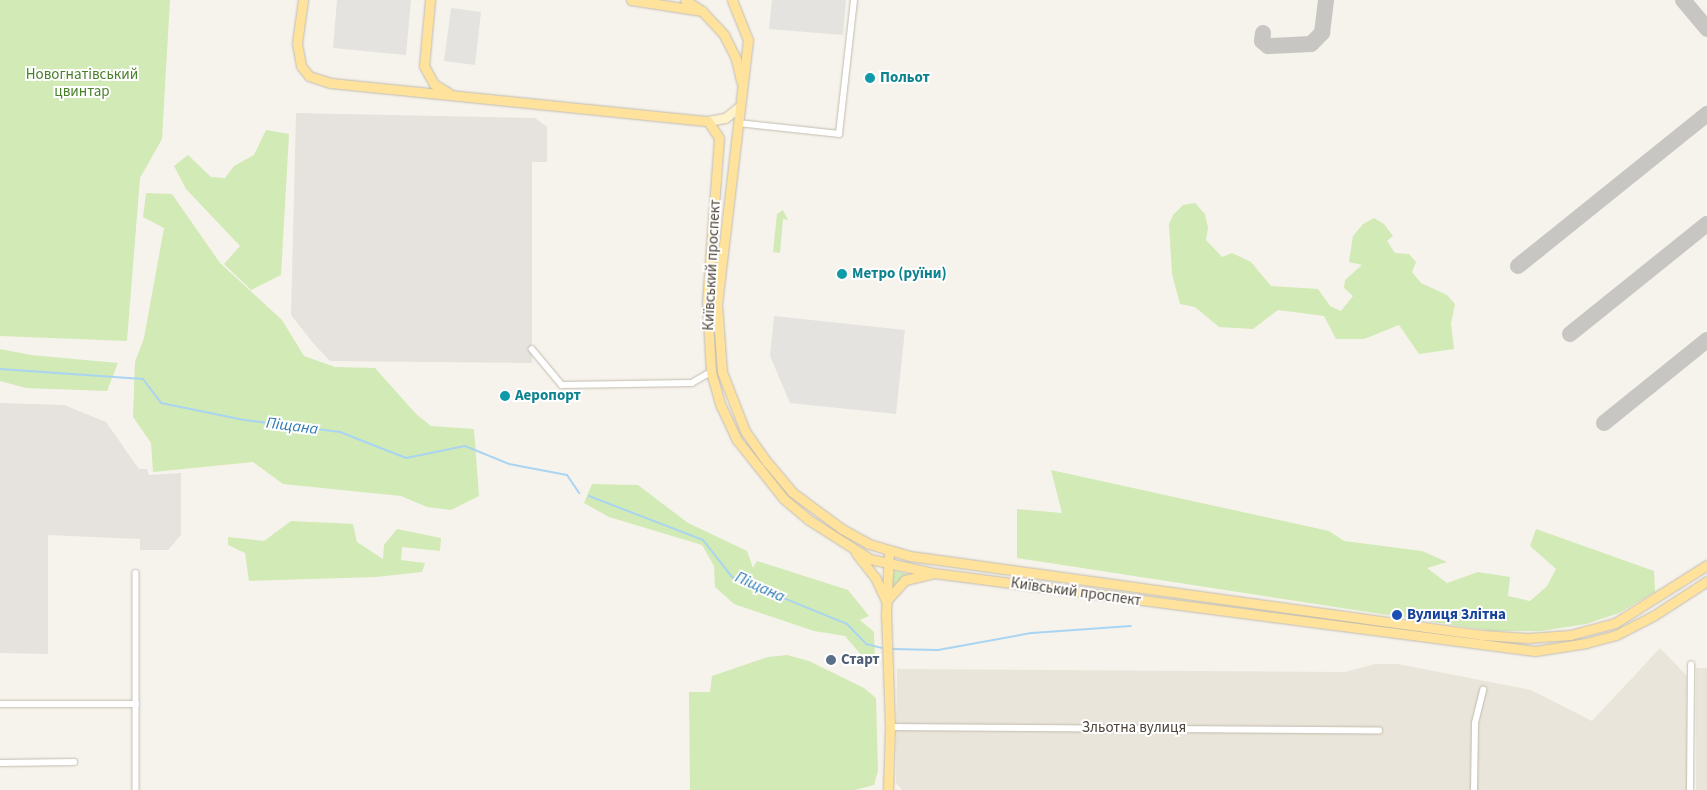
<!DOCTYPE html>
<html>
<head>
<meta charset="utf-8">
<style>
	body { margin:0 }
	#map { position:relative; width:1707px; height:790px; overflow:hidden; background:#f6f3ec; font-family:"Source Sans 3",sans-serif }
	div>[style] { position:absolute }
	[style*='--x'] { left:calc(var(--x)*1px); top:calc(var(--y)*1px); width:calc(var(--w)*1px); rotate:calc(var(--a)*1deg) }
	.residential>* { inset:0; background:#eae5da }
	.industrial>* { inset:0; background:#e6e2dd }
	.green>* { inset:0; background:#d2eab5 }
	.parking>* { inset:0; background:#e5e3e0 }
	.stream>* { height:2px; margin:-1px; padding:0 1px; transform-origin:1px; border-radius:1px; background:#a9d4f2 }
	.taxiway>* { height:16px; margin:-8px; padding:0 8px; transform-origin:8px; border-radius:8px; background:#c8c6c3 }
	.roads { filter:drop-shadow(0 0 1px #c2bbae) drop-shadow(0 0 1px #c2bbae) }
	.minor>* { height:5.5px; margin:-2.75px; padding:0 2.75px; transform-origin:2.75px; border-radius:2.75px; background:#fff }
	.secondary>* { height:9px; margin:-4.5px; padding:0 4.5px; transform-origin:4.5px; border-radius:4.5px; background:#fff3cd }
	.primary>* { height:9px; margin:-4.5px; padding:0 4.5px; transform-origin:4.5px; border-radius:4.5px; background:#ffe39c }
	.dots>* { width:14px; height:14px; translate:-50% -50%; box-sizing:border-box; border:2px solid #fff; border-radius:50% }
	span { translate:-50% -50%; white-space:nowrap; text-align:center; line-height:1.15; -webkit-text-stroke:4px #fff; paint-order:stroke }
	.park-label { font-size:15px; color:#4a7f2a }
	.culture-label { font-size:15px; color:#0d838f; font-weight:700 }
	.left { translate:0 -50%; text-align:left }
	.street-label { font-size:15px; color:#4b4439 }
	.transit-label { font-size:15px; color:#164399; font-weight:700 }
	.service-label { font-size:15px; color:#4e5e75; font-weight:700 }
	.water-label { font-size:16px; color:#2e7ab2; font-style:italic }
</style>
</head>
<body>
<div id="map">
	<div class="residential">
		<div style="clip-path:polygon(1660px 648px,1687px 676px,1687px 790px,902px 790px,896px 783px,897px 669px,1345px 672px,1375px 664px,1398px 664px,1531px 690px,1592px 721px)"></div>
		<div style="clip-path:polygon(1696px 668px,1707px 668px,1707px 790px,1696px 790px)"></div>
	</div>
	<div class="industrial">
		<div style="clip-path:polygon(296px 113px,535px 118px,547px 127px,547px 162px,532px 162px,532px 363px,330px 361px,313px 343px,291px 315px)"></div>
		<div style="clip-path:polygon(0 403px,64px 405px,106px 422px,139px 469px,147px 469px,149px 475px,181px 473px,181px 535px,168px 550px,140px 550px,140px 539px,48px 535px,48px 654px,0 653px)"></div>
	</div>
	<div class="green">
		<div style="clip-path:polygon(0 0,170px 0,162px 139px,140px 178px,127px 341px,0 336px)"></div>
		<div style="clip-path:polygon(266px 130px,289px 134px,281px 275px,251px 290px,224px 264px,240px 246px,186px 189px,174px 166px,188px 155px,211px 177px,225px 178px,234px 166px,254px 155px)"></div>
		<div style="clip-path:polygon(146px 193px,172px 194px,220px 263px,282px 320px,304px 356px,335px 367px,375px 368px,416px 414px,431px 426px,474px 429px,479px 496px,451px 510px,427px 507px,401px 496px,283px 484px,253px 462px,153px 472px,151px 443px,133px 417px,135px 362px,144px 338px,164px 228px,143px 217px)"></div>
		<div style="clip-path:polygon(1195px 203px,1205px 214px,1208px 228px,1206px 240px,1222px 257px,1232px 253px,1251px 262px,1271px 286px,1318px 289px,1330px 306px,1341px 311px,1353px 296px,1344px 288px,1345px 280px,1362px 265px,1349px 262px,1353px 236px,1363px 224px,1374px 218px,1384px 224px,1393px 236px,1387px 241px,1395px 253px,1409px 254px,1416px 262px,1412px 272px,1421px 283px,1447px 295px,1455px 304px,1451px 324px,1454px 349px,1419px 354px,1399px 325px,1364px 339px,1336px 339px,1324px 316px,1278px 310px,1253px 329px,1219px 327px,1195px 307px,1180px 304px,1172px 274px,1169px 224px,1173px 215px,1183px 205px)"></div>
		<div style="clip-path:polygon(783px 210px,788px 220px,783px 219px,780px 253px,773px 252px,777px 214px)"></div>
		<div style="clip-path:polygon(0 349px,31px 355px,118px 363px,107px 391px,26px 388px,0 381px)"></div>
		<div style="clip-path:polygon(1051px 470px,1329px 531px,1344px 541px,1422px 551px,1447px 562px,1427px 568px,1447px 583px,1478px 572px,1510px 577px,1508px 596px,1530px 601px,1547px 586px,1556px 569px,1530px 546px,1536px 529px,1654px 571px,1655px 592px,1619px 613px,1586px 624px,1541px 631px,1492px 631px,1017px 558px,1017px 509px,1062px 513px)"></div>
		<div style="clip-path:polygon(592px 484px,638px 485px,688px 523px,747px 551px,753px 568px,757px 561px,848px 590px,869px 616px,860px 620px,874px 632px,875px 661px,868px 663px,845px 636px,814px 631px,734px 604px,715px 587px,714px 566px,702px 545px,609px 517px,584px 503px)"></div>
		<div style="clip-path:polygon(291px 521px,353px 524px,357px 542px,383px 559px,384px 545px,397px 529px,441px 538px,440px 551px,402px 547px,401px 560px,425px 563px,422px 572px,376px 577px,249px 581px,245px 553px,228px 545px,228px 537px,264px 541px)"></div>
		<div style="clip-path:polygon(894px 572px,895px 571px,908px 574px,892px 587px)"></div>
		<div style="clip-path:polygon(787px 655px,809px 661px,864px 688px,876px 698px,878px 771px,874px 785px,855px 790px,690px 790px,689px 692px,710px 692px,712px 676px,768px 657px)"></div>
	</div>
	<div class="parking">
		<div style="clip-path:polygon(337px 0,411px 0,406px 55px,333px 48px)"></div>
		<div style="clip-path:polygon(772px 0,846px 0,843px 35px,769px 29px)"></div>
		<div style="clip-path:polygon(451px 8px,481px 12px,475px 65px,444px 61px)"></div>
		<div style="clip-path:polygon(774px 316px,905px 330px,896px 414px,790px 403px,770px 356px)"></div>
	</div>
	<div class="stream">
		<div style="--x:0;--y:369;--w:143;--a:4"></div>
		<div style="--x:143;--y:379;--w:30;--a:53"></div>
		<div style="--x:161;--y:403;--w:85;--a:11.6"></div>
		<div style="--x:244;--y:420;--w:97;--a:7.1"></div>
		<div style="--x:340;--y:432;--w:71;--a:21.5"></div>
		<div style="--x:406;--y:458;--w:60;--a:-11.5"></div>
		<div style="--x:465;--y:446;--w:48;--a:22.2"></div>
		<div style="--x:509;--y:464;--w:59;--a:10.7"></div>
		<div style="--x:567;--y:475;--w:22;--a:56"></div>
		<div style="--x:589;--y:496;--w:122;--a:21.1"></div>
		<div style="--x:703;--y:540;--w:47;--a:51.9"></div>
		<div style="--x:732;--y:577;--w:124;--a:22.2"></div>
		<div style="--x:847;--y:624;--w:28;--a:46"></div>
		<div style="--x:866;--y:644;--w:16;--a:14"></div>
		<div style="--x:892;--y:649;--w:46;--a:1.2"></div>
		<div style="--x:938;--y:650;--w:96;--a:-10.3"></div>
		<div style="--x:1032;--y:633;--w:99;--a:-4"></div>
	</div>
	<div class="taxiway">
		<div style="--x:1683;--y:0;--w:38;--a:50"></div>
		<div style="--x:1263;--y:33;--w:8;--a:97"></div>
		<div style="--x:1262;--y:41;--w:8;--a:40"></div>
		<div style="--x:1268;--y:46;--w:43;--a:-2.7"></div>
		<div style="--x:1311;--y:44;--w:16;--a:-45"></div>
		<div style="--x:1322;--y:33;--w:33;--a:-83"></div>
		<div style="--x:1518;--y:266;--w:243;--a:-38.8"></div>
		<div style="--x:1570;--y:334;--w:176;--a:-38.8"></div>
		<div style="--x:1604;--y:423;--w:132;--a:-38.9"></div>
	</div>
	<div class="roads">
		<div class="minor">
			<div style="--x:738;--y:123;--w:102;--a:6.2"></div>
			<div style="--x:839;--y:134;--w:135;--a:-83.6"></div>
			<div style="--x:532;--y:349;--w:47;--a:50.2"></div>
			<div style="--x:562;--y:385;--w:130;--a:-0.9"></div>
			<div style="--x:692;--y:383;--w:22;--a:-30"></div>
			<div style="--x:136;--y:573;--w:217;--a:90"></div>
			<div style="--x:0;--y:704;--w:136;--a:0"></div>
			<div style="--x:890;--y:727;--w:489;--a:0.4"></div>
			<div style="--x:0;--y:763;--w:74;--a:-0.8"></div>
			<div style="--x:1474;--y:790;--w:67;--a:-89.1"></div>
			<div style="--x:1475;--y:723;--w:34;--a:-76"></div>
			<div style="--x:1690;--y:790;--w:125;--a:-89.5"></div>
		</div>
		<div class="secondary">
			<div style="--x:708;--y:121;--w:17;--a:-10"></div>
			<div style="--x:725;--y:118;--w:18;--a:-38"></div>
		</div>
		<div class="primary">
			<div style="--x:303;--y:0;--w:43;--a:97.9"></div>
			<div style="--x:297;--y:43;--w:23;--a:80"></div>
			<div style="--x:301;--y:66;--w:13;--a:51"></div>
			<div style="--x:309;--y:76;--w:23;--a:18"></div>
			<div style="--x:331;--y:83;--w:379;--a:5.8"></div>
			<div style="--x:708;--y:121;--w:20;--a:57"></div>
			<div style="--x:719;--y:138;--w:165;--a:94.2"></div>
			<div style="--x:707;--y:303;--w:69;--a:86.7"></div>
			<div style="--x:711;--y:372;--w:35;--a:74"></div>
			<div style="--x:721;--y:406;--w:38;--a:65"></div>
			<div style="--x:737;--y:440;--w:75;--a:51.5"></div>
			<div style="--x:784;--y:499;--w:33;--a:40"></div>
			<div style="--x:809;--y:520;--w:72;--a:32.6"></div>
			<div style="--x:870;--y:559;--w:66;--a:12.3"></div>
			<div style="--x:934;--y:573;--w:606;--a:7.39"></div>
			<div style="--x:1535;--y:651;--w:52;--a:-8.9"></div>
			<div style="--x:1586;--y:643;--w:31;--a:-15"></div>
			<div style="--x:1616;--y:635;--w:42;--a:-27.2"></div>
			<div style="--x:1653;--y:616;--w:64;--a:-32.9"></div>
			<div style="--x:430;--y:0;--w:66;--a:95.2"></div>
			<div style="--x:424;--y:66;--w:21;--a:61"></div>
			<div style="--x:434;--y:84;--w:17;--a:31"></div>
			<div style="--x:631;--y:0;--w:72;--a:8.8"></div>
			<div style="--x:685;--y:0;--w:20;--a:33"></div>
			<div style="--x:702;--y:11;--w:33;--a:47"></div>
			<div style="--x:724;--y:35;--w:27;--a:63"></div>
			<div style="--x:736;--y:59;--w:23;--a:77"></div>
			<div style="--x:732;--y:0;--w:43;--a:68.2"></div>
			<div style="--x:748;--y:40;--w:266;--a:96.7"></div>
			<div style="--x:717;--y:304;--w:68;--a:85.8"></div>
			<div style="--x:722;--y:372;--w:63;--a:68.7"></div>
			<div style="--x:745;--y:431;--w:38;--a:55"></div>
			<div style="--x:767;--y:462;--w:39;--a:50"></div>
			<div style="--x:792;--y:492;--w:62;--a:36.5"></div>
			<div style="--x:842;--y:529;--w:31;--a:29"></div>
			<div style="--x:869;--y:544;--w:43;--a:16.3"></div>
			<div style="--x:910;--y:556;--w:577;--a:7.86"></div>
			<div style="--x:1482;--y:635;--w:46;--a:3.7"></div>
			<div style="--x:1528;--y:638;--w:42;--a:-4.1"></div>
			<div style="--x:1570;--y:635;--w:47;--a:-14.9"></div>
			<div style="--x:1615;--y:623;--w:109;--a:-32.2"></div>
			<div style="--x:856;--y:553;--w:31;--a:52"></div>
			<div style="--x:875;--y:577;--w:23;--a:65"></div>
			<div style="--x:886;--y:601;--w:28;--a:-48"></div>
			<div style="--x:905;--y:580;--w:27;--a:-13"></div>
			<div style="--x:888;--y:790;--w:63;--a:-88.2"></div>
			<div style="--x:890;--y:727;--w:112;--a:-92"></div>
			<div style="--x:886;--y:615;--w:64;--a:-87.3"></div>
		</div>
	</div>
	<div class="dots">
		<div style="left:870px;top:78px;background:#0f9aa8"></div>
		<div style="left:842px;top:274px;background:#0f9aa8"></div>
		<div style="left:505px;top:396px;background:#0f9aa8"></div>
		<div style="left:1397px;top:615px;background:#1a4fb4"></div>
		<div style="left:831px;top:660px;background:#5c6f8a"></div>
	</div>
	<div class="park-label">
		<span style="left:82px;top:83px">Новогнатівський<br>цвинтар</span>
	</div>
	<div class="culture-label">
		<span class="left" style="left:880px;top:78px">Польот</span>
		<span class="left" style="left:852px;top:274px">Метро (руїни)</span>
		<span class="left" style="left:515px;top:396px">Аеропорт</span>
	</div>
	<div class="street-label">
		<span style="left:712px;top:265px;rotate:-87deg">Київський проспект</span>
		<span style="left:1076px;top:592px;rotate:8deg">Київський проспект</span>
		<span style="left:1134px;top:728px">Зльотна вулиця</span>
	</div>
	<div class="transit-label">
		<span class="left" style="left:1407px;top:615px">Вулиця Злітна</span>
	</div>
	<div class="service-label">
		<span class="left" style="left:841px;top:660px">Старт</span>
	</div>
	<div class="water-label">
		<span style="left:292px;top:426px;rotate:7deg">Піщана</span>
		<span style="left:760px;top:587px;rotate:24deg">Піщана</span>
	</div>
</div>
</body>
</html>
